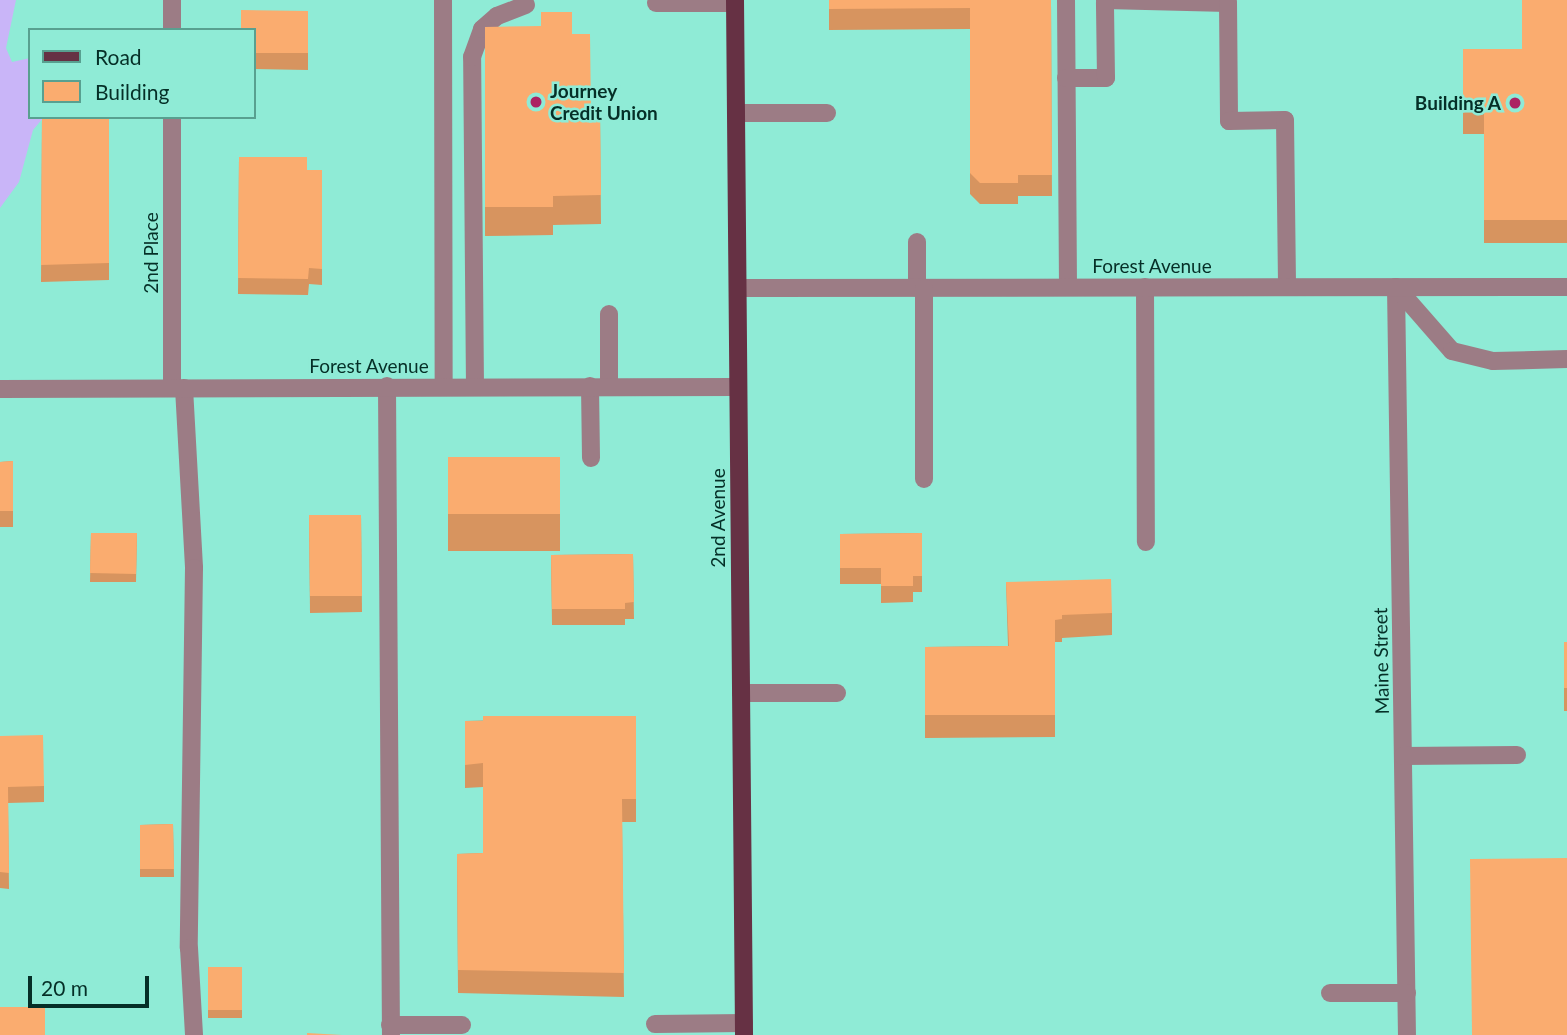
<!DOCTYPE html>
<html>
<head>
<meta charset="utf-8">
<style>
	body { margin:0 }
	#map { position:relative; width:1567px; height:1035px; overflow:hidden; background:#8febd6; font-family:Lato,sans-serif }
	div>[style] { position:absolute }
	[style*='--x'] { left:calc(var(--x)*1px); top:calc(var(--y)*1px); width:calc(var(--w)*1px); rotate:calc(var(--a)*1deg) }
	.green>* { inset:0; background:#c9b5f8 }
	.minor>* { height:18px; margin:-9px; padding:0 9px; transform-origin:9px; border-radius:9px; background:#9c7c85 }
	.major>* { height:18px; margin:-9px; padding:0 9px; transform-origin:9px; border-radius:9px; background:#663144 }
	.wall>* { inset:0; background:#d7945f }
	.building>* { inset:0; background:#faac6f }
	.dots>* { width:19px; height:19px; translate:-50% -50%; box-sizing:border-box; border:4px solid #8febd6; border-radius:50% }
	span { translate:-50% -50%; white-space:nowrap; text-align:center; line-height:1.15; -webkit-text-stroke:5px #8febd6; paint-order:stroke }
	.poi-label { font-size:19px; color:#052f27; font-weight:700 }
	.left { translate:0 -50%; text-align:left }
	.right { translate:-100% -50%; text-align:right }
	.street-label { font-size:19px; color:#052f27 }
	.legend { position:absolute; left:28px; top:28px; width:228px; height:91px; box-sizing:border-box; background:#8febd6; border:2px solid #58a090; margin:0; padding:9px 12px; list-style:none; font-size:21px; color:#052f27 }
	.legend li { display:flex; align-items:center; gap:14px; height:35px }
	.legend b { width:35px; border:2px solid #58a090 }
	.scale { position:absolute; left:28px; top:976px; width:121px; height:32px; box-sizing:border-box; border:4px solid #052f27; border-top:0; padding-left:9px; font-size:21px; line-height:24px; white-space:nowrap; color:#052f27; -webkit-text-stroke:5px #8febd6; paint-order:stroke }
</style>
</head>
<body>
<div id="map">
	<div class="green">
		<div style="clip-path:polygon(0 0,16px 0,6px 48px,12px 62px,30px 58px,30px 117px,44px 117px,33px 130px,19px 182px,0 208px)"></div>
	</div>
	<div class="minor">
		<div style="--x:443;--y:0;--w:387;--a:89.9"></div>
		<div style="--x:1066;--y:0;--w:287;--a:89.6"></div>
		<div style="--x:1105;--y:0;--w:123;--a:1.4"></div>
		<div style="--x:1228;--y:3;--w:118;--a:89.5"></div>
		<div style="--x:1229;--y:121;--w:56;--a:-1"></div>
		<div style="--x:1285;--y:120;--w:167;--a:89.3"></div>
		<div style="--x:656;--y:3;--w:79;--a:0"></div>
		<div style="--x:172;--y:30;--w:30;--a:-90"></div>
		<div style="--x:1066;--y:78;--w:40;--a:0"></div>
		<div style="--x:1106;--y:78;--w:75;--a:-90.8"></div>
		<div style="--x:736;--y:113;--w:91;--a:0"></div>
		<div style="--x:917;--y:242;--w:46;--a:90"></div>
		<div style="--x:1145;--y:287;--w:255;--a:89.8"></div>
		<div style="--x:1396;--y:287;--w:748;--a:89.16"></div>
		<div style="--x:1396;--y:287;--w:85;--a:48.8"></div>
		<div style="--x:1452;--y:351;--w:42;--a:13.7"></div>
		<div style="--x:1493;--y:361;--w:74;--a:-1.5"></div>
		<div style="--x:738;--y:288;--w:829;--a:-0.07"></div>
		<div style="--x:924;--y:288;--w:191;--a:90"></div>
		<div style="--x:609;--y:314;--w:72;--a:90"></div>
		<div style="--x:387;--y:386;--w:649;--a:89.65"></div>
		<div style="--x:590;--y:386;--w:72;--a:89.2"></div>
		<div style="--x:475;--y:387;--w:330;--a:-90.5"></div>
		<div style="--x:472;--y:57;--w:30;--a:-70"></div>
		<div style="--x:482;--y:29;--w:20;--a:-41"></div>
		<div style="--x:497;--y:16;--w:31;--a:-21"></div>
		<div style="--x:172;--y:388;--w:271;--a:-90"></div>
		<div style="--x:184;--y:388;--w:180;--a:86.8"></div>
		<div style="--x:194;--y:568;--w:380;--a:90.8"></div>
		<div style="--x:189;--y:948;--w:87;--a:86.7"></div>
		<div style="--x:0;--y:389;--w:738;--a:-0.16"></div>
		<div style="--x:741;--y:693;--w:96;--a:0"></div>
		<div style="--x:1403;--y:756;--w:114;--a:-0.5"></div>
		<div style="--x:1330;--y:993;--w:77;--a:0"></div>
		<div style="--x:655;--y:1024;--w:89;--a:-0.6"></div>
		<div style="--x:390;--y:1025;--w:72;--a:0"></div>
	</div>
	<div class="major">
		<div style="--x:735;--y:0;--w:1035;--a:89.5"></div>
	</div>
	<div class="wall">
		<div style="clip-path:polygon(829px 0,1051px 0,1052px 196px,1018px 196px,1018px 204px,980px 204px,970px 194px,970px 29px,829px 30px)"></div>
		<div style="clip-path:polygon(1567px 0,1567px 243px,1484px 243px,1484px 134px,1463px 134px,1463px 49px,1522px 49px)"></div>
		<div style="clip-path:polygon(308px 11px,308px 70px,254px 69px,254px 30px)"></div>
		<div style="clip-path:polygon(485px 27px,572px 34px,591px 113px,600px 112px,601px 224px,553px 225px,553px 235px,485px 236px)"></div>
		<div style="clip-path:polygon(42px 117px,109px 117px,109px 280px,41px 282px)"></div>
		<div style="clip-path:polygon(239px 157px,307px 170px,322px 170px,322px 285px,309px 284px,308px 295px,238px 294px)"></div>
		<div style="clip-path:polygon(448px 457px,560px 457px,560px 551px,448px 551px)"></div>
		<div style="clip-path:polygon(13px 461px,13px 527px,0 527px,0 462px)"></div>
		<div style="clip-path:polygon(309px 515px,361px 515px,362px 612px,310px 613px)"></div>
		<div style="clip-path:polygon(91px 533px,137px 533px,136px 582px,90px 582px)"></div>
		<div style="clip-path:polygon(922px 533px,922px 592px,913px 592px,913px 602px,881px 603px,881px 584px,840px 584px,840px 534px)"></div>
		<div style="clip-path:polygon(633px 554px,634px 619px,625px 619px,625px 625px,552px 625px,551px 555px)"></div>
		<div style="clip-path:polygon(1006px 582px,1112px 613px,1112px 635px,1062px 638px,1062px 642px,1055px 642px,1055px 737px,925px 738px,925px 647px,1008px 646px)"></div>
		<div style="clip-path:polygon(1564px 642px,1567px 642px,1567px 711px,1564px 711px)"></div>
		<div style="clip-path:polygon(636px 716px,636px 822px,622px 822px,624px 997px,458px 993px,457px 854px,483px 853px,483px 787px,465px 788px,465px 721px)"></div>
		<div style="clip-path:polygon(0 736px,44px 786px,44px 802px,8px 803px,9px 889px,0 888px)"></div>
		<div style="clip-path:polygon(173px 824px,174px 877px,140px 877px,140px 825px)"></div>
		<div style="clip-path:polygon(208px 967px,242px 967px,242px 1018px,208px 1018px)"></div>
	</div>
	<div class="building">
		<div style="clip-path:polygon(829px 0,1051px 0,1052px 175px,1018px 175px,1018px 183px,980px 183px,970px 173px,970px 8px,829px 9px)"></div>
		<div style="clip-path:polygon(1522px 0,1567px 0,1567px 220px,1484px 220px,1484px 111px,1463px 111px,1463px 49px,1522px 49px)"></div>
		<div style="clip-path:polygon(241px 10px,308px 11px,308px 53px,254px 53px,254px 30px,241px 30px)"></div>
		<div style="clip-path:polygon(541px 12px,572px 12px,572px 34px,590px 34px,591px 113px,600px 112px,601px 195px,553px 196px,553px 207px,485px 207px,485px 27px,541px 26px)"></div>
		<div style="clip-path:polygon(42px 117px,109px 117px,109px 263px,41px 265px)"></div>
		<div style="clip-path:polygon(239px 157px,307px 157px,307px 170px,322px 170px,322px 269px,309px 268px,308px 279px,238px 278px)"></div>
		<div style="clip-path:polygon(448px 457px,560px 457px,560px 514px,448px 514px)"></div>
		<div style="clip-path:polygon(13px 461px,13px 511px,0 511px,0 462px)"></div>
		<div style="clip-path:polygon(309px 515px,361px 515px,362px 596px,310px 596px)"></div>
		<div style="clip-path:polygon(91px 533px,137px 533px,136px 574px,90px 573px)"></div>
		<div style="clip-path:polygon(922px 533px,922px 576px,913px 576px,913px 586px,881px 586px,881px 568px,840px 568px,840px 534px)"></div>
		<div style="clip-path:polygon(633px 554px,634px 602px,625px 603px,625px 609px,552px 609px,551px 555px)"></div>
		<div style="clip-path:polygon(1111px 579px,1112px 613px,1062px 615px,1062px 619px,1055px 620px,1055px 715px,925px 715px,925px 647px,1009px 646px,1006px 582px)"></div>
		<div style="clip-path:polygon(1564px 642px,1567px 642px,1567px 688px,1564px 688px)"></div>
		<div style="clip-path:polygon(483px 716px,636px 716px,636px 799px,622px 799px,624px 973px,458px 970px,457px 854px,483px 853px,483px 763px,465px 765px,465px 721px,483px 721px)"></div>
		<div style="clip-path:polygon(43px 735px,44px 786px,8px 787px,9px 873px,0 872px,0 736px)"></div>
		<div style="clip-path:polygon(173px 824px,174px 869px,140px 869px,140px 825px)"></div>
		<div style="clip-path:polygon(1567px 858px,1567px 1035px,1472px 1035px,1470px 859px)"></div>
		<div style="clip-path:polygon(208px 967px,242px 967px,242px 1010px,208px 1010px)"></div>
		<div style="clip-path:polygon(0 1007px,45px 1007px,45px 1035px,0 1035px)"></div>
		<div style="clip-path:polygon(307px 1033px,342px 1035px,307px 1035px)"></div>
	</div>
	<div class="dots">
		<div style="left:536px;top:102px;background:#ac2263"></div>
		<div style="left:1515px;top:103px;background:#ac2263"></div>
	</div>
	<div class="poi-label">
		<span class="left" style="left:550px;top:102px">Journey<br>Credit Union</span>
		<span class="right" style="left:1501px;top:103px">Building A</span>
	</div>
	<div class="street-label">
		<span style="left:151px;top:253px;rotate:-90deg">2nd Place</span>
		<span style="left:1152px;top:266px">Forest Avenue</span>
		<span style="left:369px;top:366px">Forest Avenue</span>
		<span style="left:718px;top:518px;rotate:-90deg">2nd Avenue</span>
		<span style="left:1381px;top:661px;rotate:-91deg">Maine Street</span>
	</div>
	<ul class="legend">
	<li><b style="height:9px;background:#663144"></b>Road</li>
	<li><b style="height:19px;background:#faac6f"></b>Building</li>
	</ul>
	<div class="scale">20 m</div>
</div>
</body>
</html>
